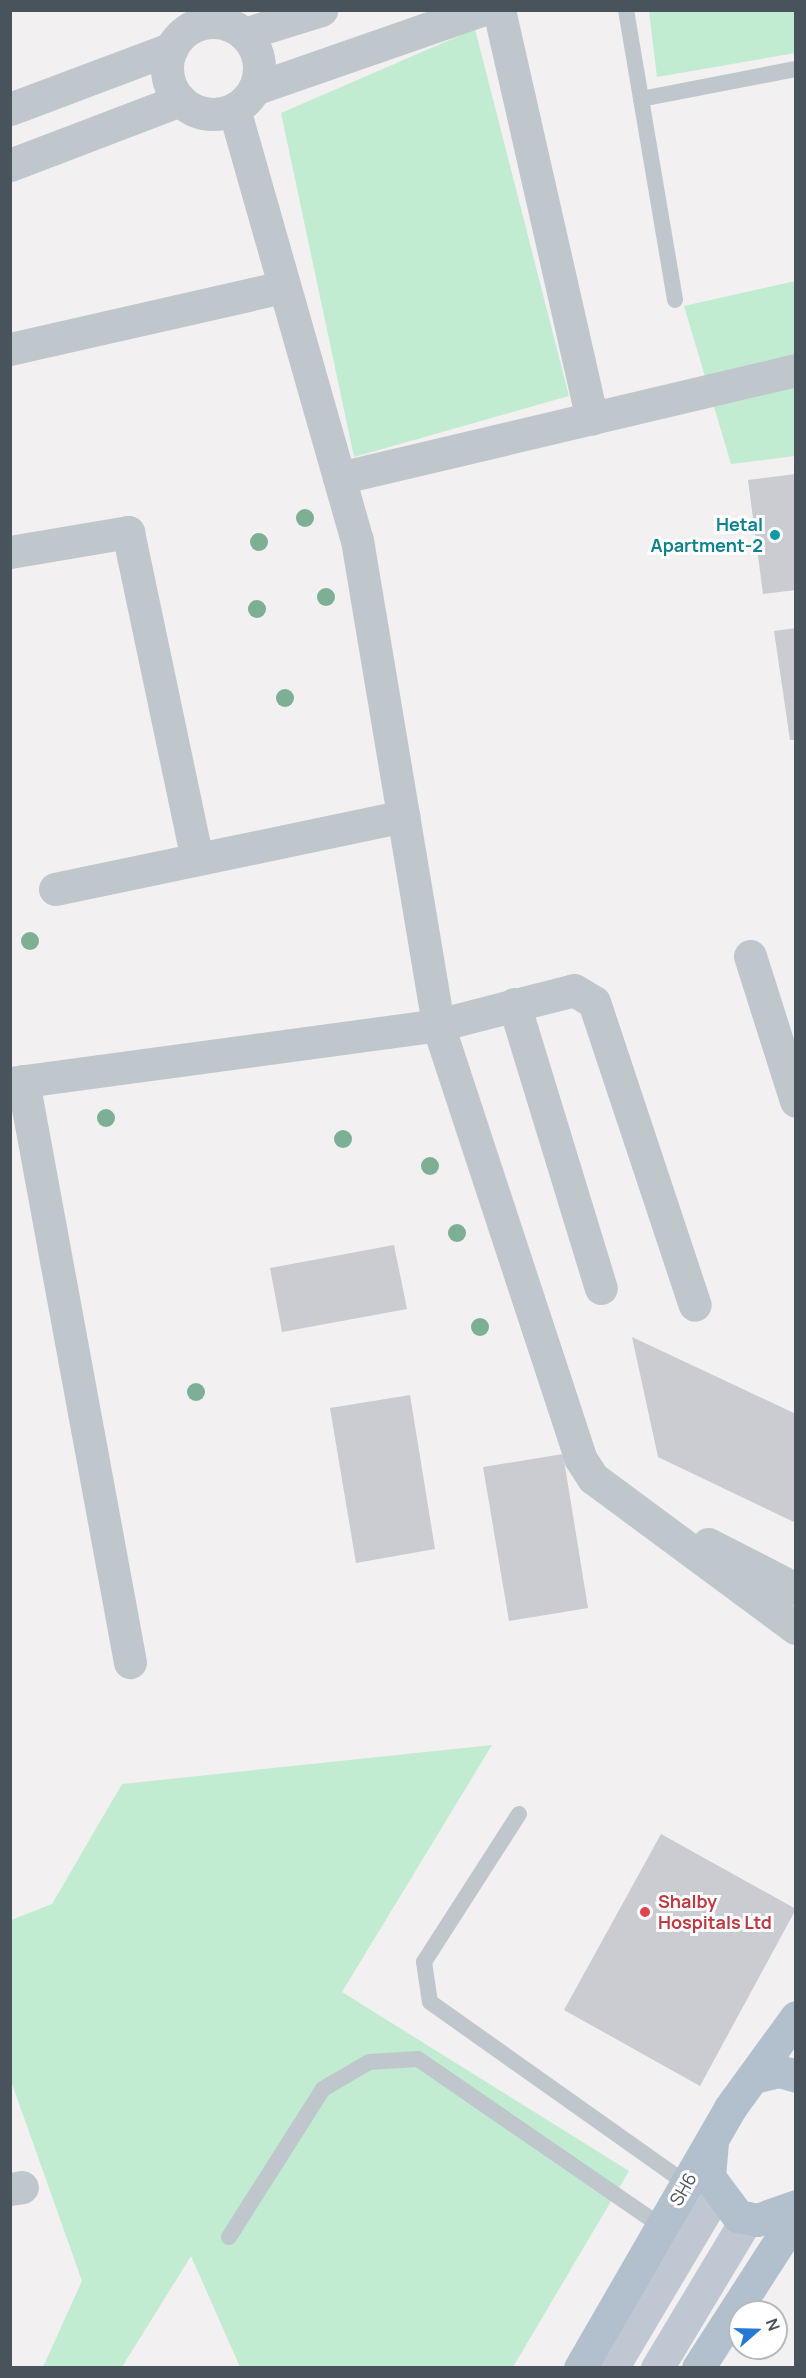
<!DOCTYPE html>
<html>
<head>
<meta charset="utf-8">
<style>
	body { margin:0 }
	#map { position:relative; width:806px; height:2378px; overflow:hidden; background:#f2f0f0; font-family:Manrope,sans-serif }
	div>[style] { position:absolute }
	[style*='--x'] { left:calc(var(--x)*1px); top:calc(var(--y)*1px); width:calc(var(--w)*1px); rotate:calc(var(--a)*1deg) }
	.green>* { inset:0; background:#c1ecd1 }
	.building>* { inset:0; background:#caccd2 }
	.service>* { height:16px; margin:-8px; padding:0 8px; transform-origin:8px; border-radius:8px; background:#bfc7cd }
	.minor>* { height:33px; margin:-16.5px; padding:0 16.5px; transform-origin:16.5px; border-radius:16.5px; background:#bfc7cd }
	.tertiary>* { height:33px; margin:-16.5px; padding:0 16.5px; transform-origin:16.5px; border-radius:16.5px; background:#bfc7cd }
	.tertiary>.ring { margin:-16.5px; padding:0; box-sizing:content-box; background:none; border:33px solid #bfc7cd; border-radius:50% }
	.secondary>* { height:33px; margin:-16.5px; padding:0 16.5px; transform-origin:16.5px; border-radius:16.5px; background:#bfc8d2 }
	.primary>* { height:33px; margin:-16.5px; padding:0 16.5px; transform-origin:16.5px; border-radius:16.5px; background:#b1c0cc }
	.trees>* { width:18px; height:18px; margin:-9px; border-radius:50%; background:#7daf94 }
	.dots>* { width:16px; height:16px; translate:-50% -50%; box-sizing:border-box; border:3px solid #fff; border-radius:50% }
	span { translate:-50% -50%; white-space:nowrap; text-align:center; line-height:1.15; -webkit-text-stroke:6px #fff; paint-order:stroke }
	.culture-label { font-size:18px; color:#0d838f; font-weight:700 }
	.right { translate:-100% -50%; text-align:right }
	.health-label { font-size:18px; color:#be3a42; font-weight:700 }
	.left { translate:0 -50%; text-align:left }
	.street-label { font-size:18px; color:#49535c }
	.frame { position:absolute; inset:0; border:12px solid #49535c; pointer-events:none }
	.north { position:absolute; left:728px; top:2300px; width:60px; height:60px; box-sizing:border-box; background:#fff; border:2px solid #b6babe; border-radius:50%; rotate:70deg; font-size:16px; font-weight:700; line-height:24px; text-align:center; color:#49535c }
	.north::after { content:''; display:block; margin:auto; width:21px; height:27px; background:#2678d5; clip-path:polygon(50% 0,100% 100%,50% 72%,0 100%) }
</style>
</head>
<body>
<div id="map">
	<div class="green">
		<div style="clip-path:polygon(649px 11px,795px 11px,795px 53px,657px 77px)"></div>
		<div style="clip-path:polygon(475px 29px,569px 396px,354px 457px,281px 113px)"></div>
		<div style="clip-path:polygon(795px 281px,795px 456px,731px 464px,684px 306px)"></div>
		<div style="clip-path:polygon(492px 1745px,342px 1992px,629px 2171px,513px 2367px,240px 2367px,191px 2256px,122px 2367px,43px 2367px,82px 2281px,11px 2081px,11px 1920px,52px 1904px,122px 1784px)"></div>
	</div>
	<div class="building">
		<div style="clip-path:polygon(796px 474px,796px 590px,763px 594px,748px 480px)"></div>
		<div style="clip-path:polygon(796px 628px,796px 740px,790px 740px,774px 631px)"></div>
		<div style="clip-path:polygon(394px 1245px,407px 1309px,282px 1332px,270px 1268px)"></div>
		<div style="clip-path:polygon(632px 1337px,796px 1414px,796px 1523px,658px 1457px)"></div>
		<div style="clip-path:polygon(410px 1395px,435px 1549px,356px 1563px,330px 1408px)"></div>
		<div style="clip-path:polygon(563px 1454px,588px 1608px,509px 1621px,483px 1467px)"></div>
		<div style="clip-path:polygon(661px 1834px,796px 1909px,700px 2086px,564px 2010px)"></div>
	</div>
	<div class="service">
		<div style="--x:626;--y:10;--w:294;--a:80.4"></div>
		<div style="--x:641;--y:99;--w:158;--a:-11"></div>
		<div style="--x:519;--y:1814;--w:176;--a:122.7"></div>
		<div style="--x:424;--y:1962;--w:40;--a:81.5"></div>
		<div style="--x:430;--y:2002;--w:315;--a:35.3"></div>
		<div style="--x:229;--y:2237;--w:175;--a:-57.6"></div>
		<div style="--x:323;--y:2089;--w:53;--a:-30.4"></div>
		<div style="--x:369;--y:2062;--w:49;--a:-3.5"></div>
		<div style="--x:418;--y:2059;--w:296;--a:34.5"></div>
	</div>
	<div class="minor">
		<div style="--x:499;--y:10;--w:419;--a:77.2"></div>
		<div style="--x:10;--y:349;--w:281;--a:-12.8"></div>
		<div style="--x:339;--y:478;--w:470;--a:-13.3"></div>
		<div style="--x:10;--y:552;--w:120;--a:-9.6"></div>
		<div style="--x:128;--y:532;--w:334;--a:78.1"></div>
		<div style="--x:55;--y:889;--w:356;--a:-11.8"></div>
		<div style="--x:750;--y:956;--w:152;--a:72.4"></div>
		<div style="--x:514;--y:1004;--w:297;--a:73"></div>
		<div style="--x:23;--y:1081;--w:591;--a:79.57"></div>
		<div style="--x:10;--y:1083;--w:432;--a:-7.7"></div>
		<div style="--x:438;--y:1025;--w:140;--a:-14.4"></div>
		<div style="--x:574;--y:990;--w:23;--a:31"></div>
		<div style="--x:594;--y:1002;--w:319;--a:71.6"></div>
		<div style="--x:10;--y:2189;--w:12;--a:-9"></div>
	</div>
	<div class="tertiary">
		<div class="ring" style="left:167px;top:22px;width:59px;height:59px"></div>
		<div style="--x:244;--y:34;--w:81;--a:-17.3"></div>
		<div style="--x:254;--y:89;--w:240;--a:-19.2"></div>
		<div style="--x:10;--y:109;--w:173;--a:-20.6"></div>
		<div style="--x:234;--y:109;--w:448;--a:74.1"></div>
		<div style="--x:357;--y:540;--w:492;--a:80.5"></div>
		<div style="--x:438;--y:1025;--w:456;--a:71.8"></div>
		<div style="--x:580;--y:1458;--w:24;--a:57"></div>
		<div style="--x:593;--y:1478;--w:252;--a:36.5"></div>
		<div style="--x:10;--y:165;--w:182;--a:-20.9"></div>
		<div style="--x:708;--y:1544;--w:99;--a:27.1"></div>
	</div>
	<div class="secondary">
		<div style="--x:612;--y:2368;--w:206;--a:-59.3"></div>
		<div style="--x:657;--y:2368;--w:175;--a:-59"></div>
	</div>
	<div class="primary">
		<div style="--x:753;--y:2077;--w:27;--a:-13"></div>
		<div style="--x:779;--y:2071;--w:18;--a:16"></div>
		<div style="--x:712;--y:2142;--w:35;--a:95"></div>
		<div style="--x:709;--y:2177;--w:49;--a:53.4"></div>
		<div style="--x:738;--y:2216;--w:19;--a:12"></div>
		<div style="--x:757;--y:2220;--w:41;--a:-19.7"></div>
		<div style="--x:580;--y:2368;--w:300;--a:-60"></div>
		<div style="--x:730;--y:2108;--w:112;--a:-54"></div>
		<div style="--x:698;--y:2368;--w:181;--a:-57.2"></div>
	</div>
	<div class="trees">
		<div style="left:305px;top:518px"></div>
		<div style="left:259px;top:542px"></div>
		<div style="left:326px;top:597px"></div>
		<div style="left:257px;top:609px"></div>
		<div style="left:285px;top:698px"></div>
		<div style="left:30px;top:941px"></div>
		<div style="left:106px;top:1118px"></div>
		<div style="left:343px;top:1139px"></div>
		<div style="left:430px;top:1166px"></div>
		<div style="left:457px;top:1233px"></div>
		<div style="left:480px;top:1327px"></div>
		<div style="left:196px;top:1392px"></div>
	</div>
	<div class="dots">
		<div style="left:775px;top:535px;background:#0f9aa8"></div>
		<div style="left:645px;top:1912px;background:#e0444e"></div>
	</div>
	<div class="culture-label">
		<span class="right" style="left:763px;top:535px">Hetal<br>Apartment-2</span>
	</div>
	<div class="health-label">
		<span class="left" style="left:658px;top:1912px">Shalby<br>Hospitals Ltd</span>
	</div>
	<div class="street-label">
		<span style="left:683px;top:2189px;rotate:-60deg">SH6</span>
	</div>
	<div class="frame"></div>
	<div class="north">N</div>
</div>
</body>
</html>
